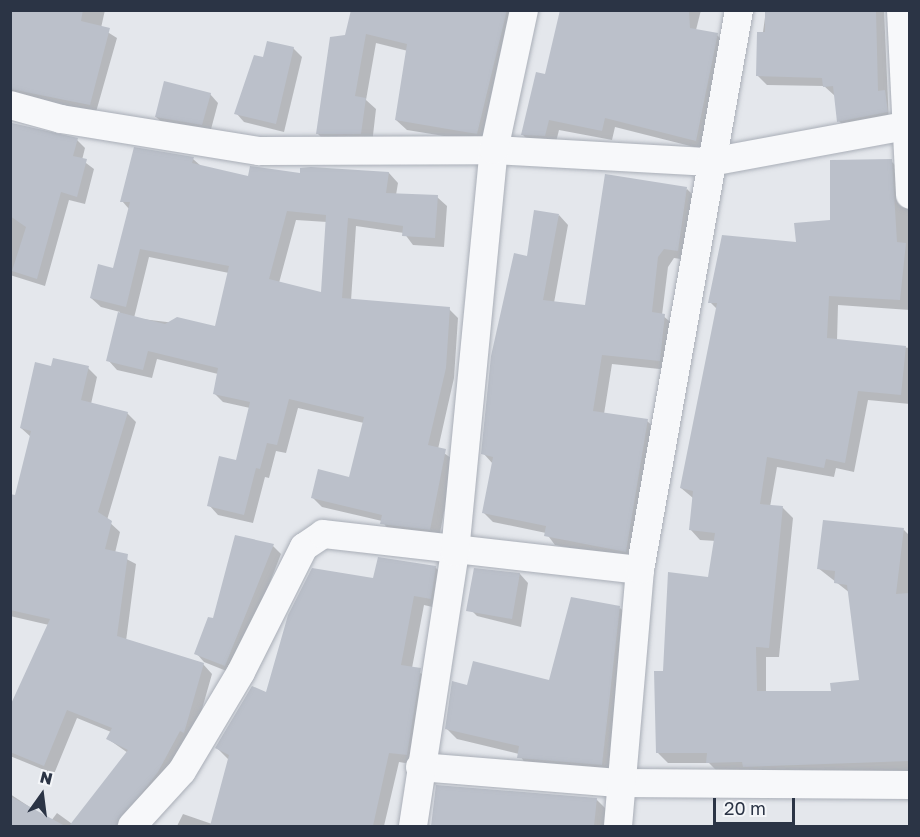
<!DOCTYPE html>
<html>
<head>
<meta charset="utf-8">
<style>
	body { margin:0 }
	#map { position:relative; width:920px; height:837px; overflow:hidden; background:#e4e7ec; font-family:"Golos Text",sans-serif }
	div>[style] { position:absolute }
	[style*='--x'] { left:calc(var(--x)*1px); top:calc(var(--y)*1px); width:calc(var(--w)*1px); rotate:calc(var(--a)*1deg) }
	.shadow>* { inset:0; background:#0003 }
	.building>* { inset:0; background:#bbc0ca }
	.roads { filter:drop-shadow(0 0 2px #a9aeb7) drop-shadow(0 0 2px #a9aeb7) }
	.minor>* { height:28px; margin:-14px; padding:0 14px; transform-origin:14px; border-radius:14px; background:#f7f8fa }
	span { translate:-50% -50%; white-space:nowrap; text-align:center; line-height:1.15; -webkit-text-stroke:4.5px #f4f6f9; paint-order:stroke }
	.frame { position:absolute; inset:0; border:12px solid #2b3445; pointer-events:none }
	.north { position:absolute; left:12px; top:765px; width:60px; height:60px; -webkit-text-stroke:4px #f4f6f9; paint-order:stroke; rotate:14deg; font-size:16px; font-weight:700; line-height:24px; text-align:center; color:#2b3445 }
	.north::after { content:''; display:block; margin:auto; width:21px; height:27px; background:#2b3445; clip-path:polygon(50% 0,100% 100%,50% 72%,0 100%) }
	.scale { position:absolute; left:713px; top:798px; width:82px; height:27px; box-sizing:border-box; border:3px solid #2b3445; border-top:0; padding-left:8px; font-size:18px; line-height:21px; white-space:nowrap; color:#2b3445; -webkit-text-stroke:4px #f4f6f9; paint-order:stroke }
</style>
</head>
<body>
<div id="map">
	<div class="shadow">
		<div style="clip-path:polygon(52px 10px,105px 10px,101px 28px,117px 38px,96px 112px,10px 94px,10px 36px)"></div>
		<div style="clip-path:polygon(353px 10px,518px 10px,487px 143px,407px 130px,396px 120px,408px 51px,376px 43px,366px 100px,376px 109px,372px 144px,328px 144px,318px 134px)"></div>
		<div style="clip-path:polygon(562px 10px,701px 10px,696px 30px,717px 35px,727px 45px,706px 150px,615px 127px,612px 140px,559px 130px,555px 146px,532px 144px,522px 134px,546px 76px)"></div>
		<div style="clip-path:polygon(766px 10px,884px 10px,889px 123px,848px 131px,839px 121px,835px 96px,824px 86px,767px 85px,757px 75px)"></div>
		<div style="clip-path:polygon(293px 48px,302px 57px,284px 132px,244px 122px,236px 113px,264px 59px)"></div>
		<div style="clip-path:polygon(210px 94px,218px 103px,210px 133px,165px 125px,156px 117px)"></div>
		<div style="clip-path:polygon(13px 124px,77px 140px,85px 148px,82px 160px,94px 169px,85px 204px,69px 200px,45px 286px,10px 275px)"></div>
		<div style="clip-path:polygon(evenodd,193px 159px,201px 166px,249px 178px,389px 173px,398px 183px,396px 195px,437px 197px,447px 206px,444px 247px,413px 245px,404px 233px,356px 226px,351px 301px,449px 309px,458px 318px,454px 378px,438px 449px,454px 460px,439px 538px,391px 533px,382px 521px,322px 507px,313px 498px,350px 479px,364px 423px,298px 408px,286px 453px,276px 451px,269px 478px,265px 477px,253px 523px,218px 515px,209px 505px,238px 462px,250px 408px,223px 402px,214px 393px,218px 374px,157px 359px,152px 378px,117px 370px,108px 360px,120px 312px,101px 307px,91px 298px,114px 270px,129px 209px,122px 201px,193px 159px,296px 220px,327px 222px,322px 293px,279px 283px,296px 220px,193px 159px,149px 257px,229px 273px,216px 328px,134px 318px,149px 257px)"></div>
		<div style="clip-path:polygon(891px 161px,901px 171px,910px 214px,910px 310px,838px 305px,837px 341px,910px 348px,910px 404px,868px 400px,854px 472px,836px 468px,834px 477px,777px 467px,770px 507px,783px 508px,793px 518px,779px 657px,766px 657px,766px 693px,832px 692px,861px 682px,850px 593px,818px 568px,904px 530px,910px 536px,910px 771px,718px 772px,709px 763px,668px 763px,658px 753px,665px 673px,709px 579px,716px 541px,700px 540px,690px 529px,693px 498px,681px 488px,717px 309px,710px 302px,831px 221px)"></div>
		<div style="clip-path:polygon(687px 189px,697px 199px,687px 260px,674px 258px,668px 267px,662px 315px,674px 325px,669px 370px,612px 364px,604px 414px,647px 421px,657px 430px,636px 561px,555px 545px,546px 533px,493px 522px,483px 512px,493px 464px,483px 453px,528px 257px,559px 215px,568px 225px,554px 303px,586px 307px)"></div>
		<div style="clip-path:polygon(52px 368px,88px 368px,97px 377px,91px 404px,127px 413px,136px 422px,107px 520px,120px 532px,115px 553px,136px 564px,126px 641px,203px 664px,212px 674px,193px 741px,128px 826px,111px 822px,128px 753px,108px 739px,111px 732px,77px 718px,54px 774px,10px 756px,10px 710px,49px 625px,10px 616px,16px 497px,31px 437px,21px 428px)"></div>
		<div style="clip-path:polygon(273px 546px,281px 554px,234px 674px,204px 662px,196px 653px,214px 620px)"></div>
		<div style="clip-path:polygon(435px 567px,446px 578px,441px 609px,424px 605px,412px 668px,430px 679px,417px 765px,399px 762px,384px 826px,177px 826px,183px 814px,212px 824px,229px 760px,217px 748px,374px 580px)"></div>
		<div style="clip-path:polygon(475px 569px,520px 574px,528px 583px,521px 627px,477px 616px,468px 607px)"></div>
		<div style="clip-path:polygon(620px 608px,631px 618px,612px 775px,529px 769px,519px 754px,457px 739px,446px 728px,468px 687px,550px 682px)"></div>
		<div style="clip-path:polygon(437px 786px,596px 799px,606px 809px,604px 826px,432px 826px)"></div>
		<div style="clip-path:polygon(10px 794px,51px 821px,57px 813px,75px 826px,10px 826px)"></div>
	</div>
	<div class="building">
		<div style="clip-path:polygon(10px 10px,83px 10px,81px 21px,110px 28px,90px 105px,10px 89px)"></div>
		<div style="clip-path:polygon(351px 10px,507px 10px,477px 134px,395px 120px,407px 44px,366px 34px,355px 96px,366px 98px,361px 134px,316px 134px,330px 37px,345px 35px)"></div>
		<div style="clip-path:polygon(560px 10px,689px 10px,690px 28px,718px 33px,696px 141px,605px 118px,602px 131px,549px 120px,545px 136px,521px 135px,536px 72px,545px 74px)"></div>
		<div style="clip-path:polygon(765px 10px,876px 10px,878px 91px,885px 90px,888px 112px,837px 122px,833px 86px,823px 87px,822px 78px,756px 76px,757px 32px,765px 32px)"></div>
		<div style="clip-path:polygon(267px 41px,294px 47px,276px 124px,234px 114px,254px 55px,263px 57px)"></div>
		<div style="clip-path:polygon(164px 81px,211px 93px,202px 125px,155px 117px)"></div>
		<div style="clip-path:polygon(12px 123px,78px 138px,73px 156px,87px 159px,77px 197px,61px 192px,37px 279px,12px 271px,26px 227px,10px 216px)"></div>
		<div style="clip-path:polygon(evenodd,134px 147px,194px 157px,192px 163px,248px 176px,250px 166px,300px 173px,300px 168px,311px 167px,389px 172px,386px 193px,438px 195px,435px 238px,402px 236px,403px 226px,348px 218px,342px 298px,450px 307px,446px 368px,428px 445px,446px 449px,430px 530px,380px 524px,382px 515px,311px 498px,318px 469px,349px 477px,364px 417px,289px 399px,277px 445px,267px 443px,260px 469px,256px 468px,244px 515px,207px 506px,219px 456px,236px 460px,250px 402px,213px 394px,218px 368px,148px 351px,143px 370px,106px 361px,118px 312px,165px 324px,177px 317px,215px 326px,229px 266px,140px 249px,126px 307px,90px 298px,98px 264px,113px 268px,130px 202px,120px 202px,134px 147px,287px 211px,326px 215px,321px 292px,269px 279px,287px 211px)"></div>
		<div style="clip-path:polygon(892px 159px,897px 242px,906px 243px,900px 300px,829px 296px,827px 338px,906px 346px,901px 395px,858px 391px,845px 463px,826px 459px,824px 468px,767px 457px,760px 504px,783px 506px,769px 648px,756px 647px,757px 691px,831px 691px,830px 683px,859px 680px,847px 585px,834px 583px,835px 571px,817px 569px,823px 520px,904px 528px,896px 594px,909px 593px,909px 761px,743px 767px,742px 762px,706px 763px,707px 753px,656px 753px,654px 671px,663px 671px,668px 572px,708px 577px,715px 533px,689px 530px,693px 491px,680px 488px,717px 303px,708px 303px,722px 235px,796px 242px,794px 223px,830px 220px,830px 160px)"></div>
		<div style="clip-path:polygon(605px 174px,687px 187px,678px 251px,664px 249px,658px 257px,652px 312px,665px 314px,660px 361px,602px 355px,593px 411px,648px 419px,626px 552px,544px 536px,546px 526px,482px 513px,493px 457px,481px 454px,491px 356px,514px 253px,527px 256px,534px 210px,559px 214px,543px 300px,585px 305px)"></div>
		<div style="clip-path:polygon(53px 358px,89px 366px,81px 400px,128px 412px,98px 512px,112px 521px,105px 549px,128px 554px,117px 636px,204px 663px,184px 733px,180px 731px,158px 772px,116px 826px,69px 826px,128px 750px,106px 739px,112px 728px,67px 710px,44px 766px,10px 752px,10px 706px,50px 619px,10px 610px,10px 494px,15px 495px,31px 431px,20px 428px,35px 362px,51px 366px)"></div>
		<div style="clip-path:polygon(235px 535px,274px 544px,225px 666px,194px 654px,208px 617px,213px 618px)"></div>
		<div style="clip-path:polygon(378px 557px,436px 566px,431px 599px,414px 596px,401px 665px,421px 668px,407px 755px,389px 753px,373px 826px,210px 826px,229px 755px,215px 748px,252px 686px,266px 692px,288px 615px,312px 568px,373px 578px)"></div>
		<div style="clip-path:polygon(474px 568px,520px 573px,512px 619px,466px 611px)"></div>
		<div style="clip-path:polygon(571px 597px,620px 606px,602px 765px,517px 758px,519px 746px,445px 729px,452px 681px,467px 685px,473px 661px,549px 680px)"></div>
		<div style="clip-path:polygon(436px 785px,597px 798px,594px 826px,431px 826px)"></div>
		<div style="clip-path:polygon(10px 796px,65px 826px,10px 826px)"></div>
	</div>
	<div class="roads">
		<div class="minor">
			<div style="--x:901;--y:10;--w:185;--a:87.2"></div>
			<div style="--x:10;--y:105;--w:53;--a:15.4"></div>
			<div style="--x:61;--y:119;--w:201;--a:9.2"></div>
			<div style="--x:259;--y:151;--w:235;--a:-0.2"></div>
			<div style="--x:494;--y:150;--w:217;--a:3.2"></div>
			<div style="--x:711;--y:162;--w:202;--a:-10.5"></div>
			<div style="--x:420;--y:767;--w:202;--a:4.6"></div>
			<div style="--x:621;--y:783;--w:289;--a:0.4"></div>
			<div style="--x:132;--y:826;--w:74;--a:-47.7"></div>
			<div style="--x:182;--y:771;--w:115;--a:-59.2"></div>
			<div style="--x:241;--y:672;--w:140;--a:-63.3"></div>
			<div style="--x:304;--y:547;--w:23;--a:-34"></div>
			<div style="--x:323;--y:534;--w:319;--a:6.5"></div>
			<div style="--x:413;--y:826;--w:277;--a:-81.3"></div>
			<div style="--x:455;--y:552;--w:404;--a:-84.5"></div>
			<div style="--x:494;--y:150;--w:143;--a:-77.9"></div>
			<div style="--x:618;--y:826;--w:257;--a:-85.1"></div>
			<div style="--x:640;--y:570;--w:569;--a:-79.97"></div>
		</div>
	</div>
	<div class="frame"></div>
	<div class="north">N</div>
	<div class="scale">20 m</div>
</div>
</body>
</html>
